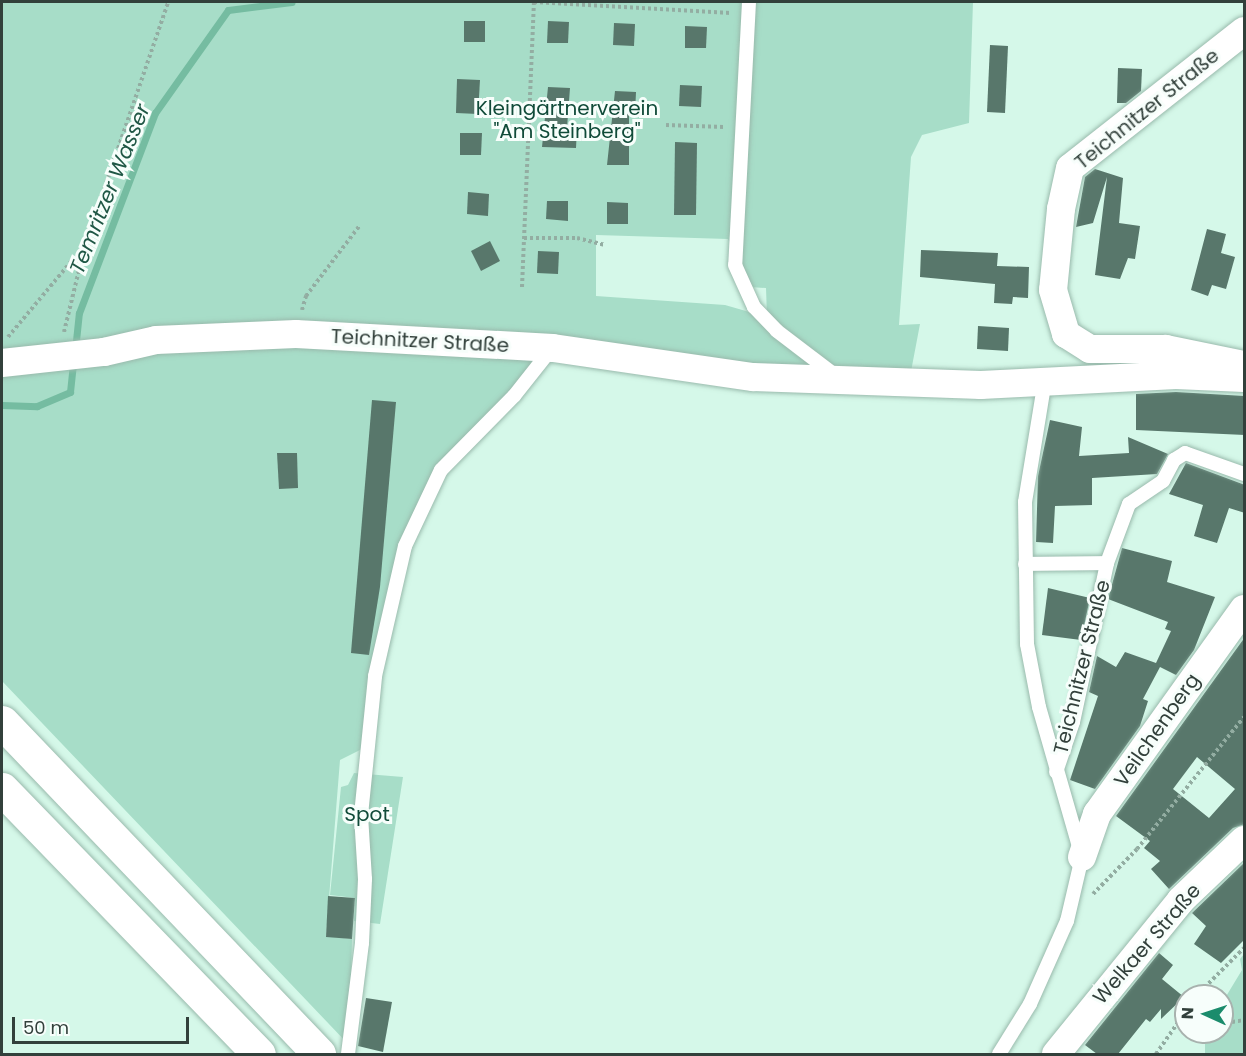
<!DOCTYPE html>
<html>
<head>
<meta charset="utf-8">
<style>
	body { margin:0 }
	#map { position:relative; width:1246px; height:1056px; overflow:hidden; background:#d5f8e9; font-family:Poppins,sans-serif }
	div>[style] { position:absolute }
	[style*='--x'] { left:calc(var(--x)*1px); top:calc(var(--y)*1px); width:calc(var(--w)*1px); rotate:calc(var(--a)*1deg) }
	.green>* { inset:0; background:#a7ddc8 }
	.stream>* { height:7px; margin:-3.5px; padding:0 3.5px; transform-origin:3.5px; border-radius:3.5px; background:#75bca1 }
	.building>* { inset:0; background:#58776b }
	.path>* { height:4px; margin-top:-2px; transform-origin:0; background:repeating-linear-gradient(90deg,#93ada2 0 3px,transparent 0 6px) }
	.roads { filter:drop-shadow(0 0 2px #99baac) drop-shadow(0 0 2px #99baac) }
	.service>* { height:14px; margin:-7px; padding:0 7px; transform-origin:7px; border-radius:7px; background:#fff }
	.minor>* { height:28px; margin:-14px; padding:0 14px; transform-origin:14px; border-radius:14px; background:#fff }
	.motorway>* { height:33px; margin:-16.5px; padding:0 16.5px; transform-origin:16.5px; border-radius:16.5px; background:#fff }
	span { translate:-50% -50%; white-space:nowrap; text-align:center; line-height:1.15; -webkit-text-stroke:6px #f7fefb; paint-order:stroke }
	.park-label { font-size:20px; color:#104b39 }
	.street-label { font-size:20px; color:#32403b }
	.water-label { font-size:21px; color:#1f5745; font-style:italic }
	.frame { position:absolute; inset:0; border:3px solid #32403b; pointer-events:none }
	.north { position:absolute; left:1174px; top:984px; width:60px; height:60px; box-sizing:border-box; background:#f7fefb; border:2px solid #a8b2ae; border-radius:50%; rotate:273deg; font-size:16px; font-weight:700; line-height:24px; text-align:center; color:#32403b }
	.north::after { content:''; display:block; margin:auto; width:21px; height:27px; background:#1b8c6c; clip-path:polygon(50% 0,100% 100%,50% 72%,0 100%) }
	.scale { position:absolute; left:12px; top:1017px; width:177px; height:27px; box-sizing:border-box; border:3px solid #32403b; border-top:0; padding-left:8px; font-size:18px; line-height:21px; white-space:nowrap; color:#32403b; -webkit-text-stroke:4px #f7fefb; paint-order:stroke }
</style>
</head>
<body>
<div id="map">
	<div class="green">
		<div style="clip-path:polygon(evenodd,2px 2px,973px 2px,969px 123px,922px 135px,911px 157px,899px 325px,920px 324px,909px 382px,553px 348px,441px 470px,405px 546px,368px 746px,340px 760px,326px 936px,352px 939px,349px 1045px,2px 681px,2px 2px,596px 235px,728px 239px,750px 287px,766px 288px,767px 317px,725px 305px,596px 296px,596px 235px)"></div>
		<div style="clip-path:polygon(354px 773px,403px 777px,380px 924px,354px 921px,355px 898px,330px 895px,341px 787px,348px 785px)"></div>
		<div style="clip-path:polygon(1244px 954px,1244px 1054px,1205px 1054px,1205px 1032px,1222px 1032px,1222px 1003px,1242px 970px,1240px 959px)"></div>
	</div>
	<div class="stream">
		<div style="--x:75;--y:350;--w:37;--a:-84"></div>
		<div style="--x:79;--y:313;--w:214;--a:-69.2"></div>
		<div style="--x:155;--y:113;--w:126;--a:-54.7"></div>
		<div style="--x:228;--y:10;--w:64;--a:-7.1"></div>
		<div style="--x:2;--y:405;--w:35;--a:2"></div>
		<div style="--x:37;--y:406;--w:36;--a:-23"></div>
		<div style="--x:70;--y:392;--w:31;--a:-84"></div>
	</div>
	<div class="building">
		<div style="clip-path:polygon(464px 21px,485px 21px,485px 42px,464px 42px)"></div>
		<div style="clip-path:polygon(548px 21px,569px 22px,568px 43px,547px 43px)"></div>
		<div style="clip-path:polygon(614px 23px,635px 24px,634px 46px,613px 45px)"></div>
		<div style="clip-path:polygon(685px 26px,707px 27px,706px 48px,685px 48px)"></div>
		<div style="clip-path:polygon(990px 45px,1008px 46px,1005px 113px,987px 112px)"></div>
		<div style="clip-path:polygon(1118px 68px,1142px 69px,1141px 91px,1126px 103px,1117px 103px)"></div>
		<div style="clip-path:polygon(457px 79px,480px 80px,478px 114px,456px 113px)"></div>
		<div style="clip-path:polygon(680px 85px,702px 86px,701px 107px,679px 106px)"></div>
		<div style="clip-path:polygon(548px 87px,570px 88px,567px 128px,577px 128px,576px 148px,542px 147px)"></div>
		<div style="clip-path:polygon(615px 91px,636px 92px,635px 114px,629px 113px,629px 165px,607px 165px)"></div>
		<div style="clip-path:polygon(460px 133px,482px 133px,481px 155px,460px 155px)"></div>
		<div style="clip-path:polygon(675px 142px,697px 143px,696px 215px,674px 215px)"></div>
		<div style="clip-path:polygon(1095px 169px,1123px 178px,1119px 223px,1140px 226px,1135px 259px,1128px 258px,1120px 279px,1095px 275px,1107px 177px,1093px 223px,1076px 227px,1085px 177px)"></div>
		<div style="clip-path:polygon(468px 192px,489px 194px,488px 216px,467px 214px)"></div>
		<div style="clip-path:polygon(547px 201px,568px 201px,568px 221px,546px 219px)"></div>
		<div style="clip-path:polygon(607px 202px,628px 203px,628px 224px,607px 224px)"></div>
		<div style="clip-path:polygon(1207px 229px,1226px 234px,1221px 253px,1235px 257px,1226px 289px,1212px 285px,1208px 296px,1191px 290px)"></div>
		<div style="clip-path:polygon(490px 241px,500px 261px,481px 271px,471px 251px)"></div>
		<div style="clip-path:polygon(921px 250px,998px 253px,997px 266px,1029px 267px,1028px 298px,1013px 297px,1012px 304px,994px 303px,995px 284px,920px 277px)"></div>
		<div style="clip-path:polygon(538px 251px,559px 252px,558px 274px,537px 273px)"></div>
		<div style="clip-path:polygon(978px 326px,1009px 328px,1008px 351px,977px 349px)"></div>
		<div style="clip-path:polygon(1176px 392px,1245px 396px,1245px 435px,1136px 430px,1136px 394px)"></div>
		<div style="clip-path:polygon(372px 400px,396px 402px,380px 587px,369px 655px,351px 653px)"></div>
		<div style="clip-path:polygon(1050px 420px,1082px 427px,1079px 456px,1129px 453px,1128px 437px,1168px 454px,1157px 474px,1092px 478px,1092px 505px,1055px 506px,1053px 543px,1036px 542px,1038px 476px)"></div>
		<div style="clip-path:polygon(277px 453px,297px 453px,298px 488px,279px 489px)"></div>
		<div style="clip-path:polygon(1186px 463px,1245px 485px,1245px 513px,1229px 508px,1217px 543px,1194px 536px,1203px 505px,1169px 494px)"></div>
		<div style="clip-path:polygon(1122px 548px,1172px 561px,1167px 582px,1215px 597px,1194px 650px,1176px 675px,1160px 667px,1143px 699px,1148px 701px,1140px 726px,1095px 789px,1070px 780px,1098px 696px,1089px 692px,1097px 656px,1116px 667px,1125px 652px,1156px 663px,1171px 631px,1165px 629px,1168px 622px,1108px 599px)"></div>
		<div style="clip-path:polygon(1048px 588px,1090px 598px,1081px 640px,1042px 635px)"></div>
		<div style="clip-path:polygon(evenodd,1245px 637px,1245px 824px,1233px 828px,1169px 889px,1151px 869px,1160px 861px,1144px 848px,1150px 841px,1116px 816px,1245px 637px,1197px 757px,1235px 789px,1209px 818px,1173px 789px,1197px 757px)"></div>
		<div style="clip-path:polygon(1245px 862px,1245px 939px,1221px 963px,1194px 944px,1206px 926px,1192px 913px)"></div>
		<div style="clip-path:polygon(328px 896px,355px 898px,352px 939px,326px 937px)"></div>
		<div style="clip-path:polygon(1159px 953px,1173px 965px,1162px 979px,1184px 997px,1161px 1019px,1161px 1009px,1150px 1022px,1146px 1019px,1118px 1054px,1097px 1054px,1085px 1045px)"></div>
		<div style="clip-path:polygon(366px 998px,392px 1002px,383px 1052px,358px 1046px)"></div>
	</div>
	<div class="path">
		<div style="--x:534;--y:2;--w:197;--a:3.2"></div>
		<div style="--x:666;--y:125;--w:58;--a:2"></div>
		<div style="--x:524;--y:238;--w:53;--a:0"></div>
		<div style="--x:577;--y:238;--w:29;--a:14"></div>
		<div style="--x:522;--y:287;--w:285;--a:-87.6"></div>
		<div style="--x:302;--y:310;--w:15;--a:-74"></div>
		<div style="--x:306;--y:296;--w:89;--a:-52.7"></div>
		<div style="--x:64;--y:332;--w:89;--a:-76.4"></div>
		<div style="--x:85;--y:245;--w:257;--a:-71.1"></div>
		<div style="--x:8;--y:337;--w:119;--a:-50.1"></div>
		<div style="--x:1093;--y:894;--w:63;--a:-45.6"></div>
		<div style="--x:1137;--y:849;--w:170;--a:-51"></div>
		<div style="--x:1196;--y:996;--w:68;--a:-45"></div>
		<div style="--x:1232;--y:1022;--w:12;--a:-9"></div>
		<div style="--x:1156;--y:1054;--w:52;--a:-55.1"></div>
	</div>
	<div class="roads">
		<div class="service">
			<div style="--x:749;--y:2;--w:263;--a:93"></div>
			<div style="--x:735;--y:265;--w:46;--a:65.7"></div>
			<div style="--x:754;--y:307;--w:33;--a:46"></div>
			<div style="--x:777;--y:331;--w:74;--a:37.3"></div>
			<div style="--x:1025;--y:564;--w:82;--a:-0.7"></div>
			<div style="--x:1056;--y:772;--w:53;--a:-71.2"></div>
			<div style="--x:1073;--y:722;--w:163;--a:-77.9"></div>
			<div style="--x:1107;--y:563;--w:63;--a:-69.6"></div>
			<div style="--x:1129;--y:504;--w:41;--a:-34.1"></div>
			<div style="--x:1163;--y:481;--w:24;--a:-62"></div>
			<div style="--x:1174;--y:460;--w:13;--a:-32"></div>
			<div style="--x:1185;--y:453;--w:63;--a:19.6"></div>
			<div style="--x:348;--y:1054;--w:112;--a:-82.8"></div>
			<div style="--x:362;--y:943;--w:64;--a:-87.3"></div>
			<div style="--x:365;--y:879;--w:64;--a:-93.6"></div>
			<div style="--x:361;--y:815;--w:140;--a:-84.2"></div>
			<div style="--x:375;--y:676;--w:133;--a:-77"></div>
			<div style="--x:405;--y:546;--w:84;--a:-64.7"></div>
			<div style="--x:441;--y:470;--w:104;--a:-45.4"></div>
			<div style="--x:514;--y:396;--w:61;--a:-51.6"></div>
			<div style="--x:999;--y:1054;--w:59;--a:-58.2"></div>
			<div style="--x:1030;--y:1004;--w:91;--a:-66"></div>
			<div style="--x:1067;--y:921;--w:66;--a:-76.8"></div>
			<div style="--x:1082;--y:857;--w:156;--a:-106"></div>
			<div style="--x:1039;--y:707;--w:64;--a:-100.8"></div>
			<div style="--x:1027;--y:644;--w:142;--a:-90.8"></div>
			<div style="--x:1025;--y:502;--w:124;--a:-80.7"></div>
		</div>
		<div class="minor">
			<div style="--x:1244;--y:31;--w:221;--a:141.8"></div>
			<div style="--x:1070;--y:168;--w:42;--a:102.4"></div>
			<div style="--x:1061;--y:209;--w:81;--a:95.6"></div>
			<div style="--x:1053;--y:290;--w:46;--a:73.5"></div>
			<div style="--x:1066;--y:334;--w:28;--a:32"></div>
			<div style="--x:1090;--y:349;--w:76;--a:0"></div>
			<div style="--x:1166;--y:349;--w:80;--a:11.6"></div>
			<div style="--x:2;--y:363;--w:103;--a:-6.2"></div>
			<div style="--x:104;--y:352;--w:53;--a:-13"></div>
			<div style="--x:156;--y:340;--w:140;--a:-2.5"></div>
			<div style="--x:296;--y:334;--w:257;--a:3.1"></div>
			<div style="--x:553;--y:348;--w:202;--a:8.3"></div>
			<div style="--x:753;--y:377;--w:228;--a:2"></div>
			<div style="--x:981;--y:385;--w:195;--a:-2.9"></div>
			<div style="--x:1176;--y:375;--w:68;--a:2.5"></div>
			<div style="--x:1082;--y:857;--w:46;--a:-70.8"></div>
			<div style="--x:1097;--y:814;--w:252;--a:-54.4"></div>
			<div style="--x:1056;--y:1054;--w:198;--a:-50.9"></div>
			<div style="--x:1181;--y:900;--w:87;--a:-43.6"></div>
		</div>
		<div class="motorway">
			<div style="--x:2;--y:722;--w:459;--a:46.3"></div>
			<div style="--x:2;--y:789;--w:369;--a:45.9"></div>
		</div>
	</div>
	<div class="park-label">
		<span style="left:567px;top:120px">Kleingärtnerverein<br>"Am Steinberg"</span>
		<span style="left:367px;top:814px">Spot</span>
	</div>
	<div class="street-label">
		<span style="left:1147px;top:109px;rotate:-39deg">Teichnitzer Straße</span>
		<span style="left:420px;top:341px;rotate:3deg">Teichnitzer Straße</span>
		<span style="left:1082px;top:667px;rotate:-76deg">Teichnitzer Straße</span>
		<span style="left:1157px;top:730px;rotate:-55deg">Veilchenberg</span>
		<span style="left:1147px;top:944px;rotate:-49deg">Welkaer Straße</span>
	</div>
	<div class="water-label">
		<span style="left:110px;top:189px;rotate:-68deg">Temritzer Wasser</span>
	</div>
	<div class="frame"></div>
	<div class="north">N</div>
	<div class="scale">50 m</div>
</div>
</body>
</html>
